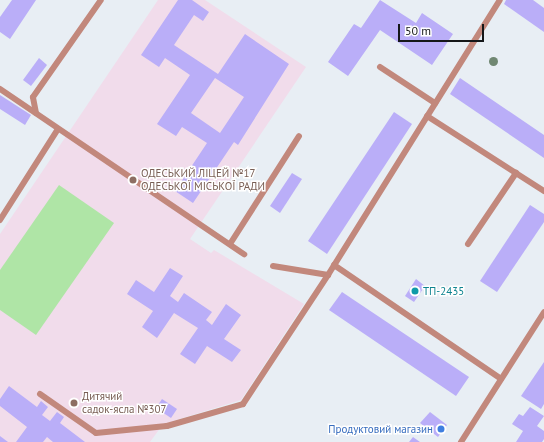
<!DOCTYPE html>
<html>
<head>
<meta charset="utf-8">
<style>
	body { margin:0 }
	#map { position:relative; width:544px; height:442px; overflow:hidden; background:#e8eef4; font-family:"PT Sans",sans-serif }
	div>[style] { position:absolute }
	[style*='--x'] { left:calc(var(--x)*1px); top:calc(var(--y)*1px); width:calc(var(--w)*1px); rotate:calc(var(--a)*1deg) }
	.education>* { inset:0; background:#f1dceb }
	.green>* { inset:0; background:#afe5a6 }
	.building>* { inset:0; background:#baaef8 }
	.service>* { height:6px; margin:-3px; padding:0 3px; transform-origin:3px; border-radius:3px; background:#c2887c }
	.trees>* { width:9px; height:9px; margin:-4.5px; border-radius:50%; background:#708772 }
	.dots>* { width:11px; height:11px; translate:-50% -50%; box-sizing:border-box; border:2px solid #fff; border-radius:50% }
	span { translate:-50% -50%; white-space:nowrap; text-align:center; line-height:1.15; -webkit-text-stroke:3px #fff; paint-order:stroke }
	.education-label { font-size:11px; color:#785e54 }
	.left { translate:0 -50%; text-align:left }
	.culture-label { font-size:11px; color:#0d838f }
	.shop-label { font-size:11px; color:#366cbe }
	.right { translate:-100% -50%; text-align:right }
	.scale { position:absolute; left:398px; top:24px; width:86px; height:18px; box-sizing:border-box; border:2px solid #151719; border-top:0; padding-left:5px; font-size:12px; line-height:14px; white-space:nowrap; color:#151719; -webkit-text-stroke:3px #fff; paint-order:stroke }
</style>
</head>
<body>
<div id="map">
	<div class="education">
		<div style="clip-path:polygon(158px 0,205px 0,306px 67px,190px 239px,211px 253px,214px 250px,304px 304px,241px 400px,173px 421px,161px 427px,150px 442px,0 442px,0 234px)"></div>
	</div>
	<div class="green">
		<div style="clip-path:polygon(59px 185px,114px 223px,36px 335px,0 310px,0 270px)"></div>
	</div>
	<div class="building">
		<div style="clip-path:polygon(12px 0,36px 0,10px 39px,0 32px,0 17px)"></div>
		<div style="clip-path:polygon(evenodd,178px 0,192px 0,209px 12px,203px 21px,194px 15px,174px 45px,218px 74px,245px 34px,289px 64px,238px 145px,234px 142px,193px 203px,175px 191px,207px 143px,182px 127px,176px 136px,157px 124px,190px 75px,165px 58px,159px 67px,141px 55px,178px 0,215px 78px,244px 97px,220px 133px,191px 113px,215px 78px)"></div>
		<div style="clip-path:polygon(380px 0,416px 23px,422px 13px,453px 34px,432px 65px,380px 30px,348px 76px,328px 62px,354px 24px,361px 28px)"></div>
		<div style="clip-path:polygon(506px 0,533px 0,544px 8px,544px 32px,504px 4px)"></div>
		<div style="clip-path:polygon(39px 58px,47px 65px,31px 86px,23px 80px)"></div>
		<div style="clip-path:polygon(460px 78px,544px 135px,544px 158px,450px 94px)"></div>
		<div style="clip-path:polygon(0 95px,31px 115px,25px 125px,0 109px)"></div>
		<div style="clip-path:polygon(394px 112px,412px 124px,327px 254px,308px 241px)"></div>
		<div style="clip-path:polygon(292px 173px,302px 179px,280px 213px,270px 206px)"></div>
		<div style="clip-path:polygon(530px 205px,544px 214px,544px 222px,497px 292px,480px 281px)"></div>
		<div style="clip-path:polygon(170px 268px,183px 276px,170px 296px,178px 302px,184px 293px,212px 312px,206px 320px,212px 325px,226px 304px,241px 315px,224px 339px,241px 350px,232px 362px,207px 346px,195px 364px,180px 354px,198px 328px,174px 313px,157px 338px,142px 327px,153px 311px,127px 294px,136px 280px,154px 292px)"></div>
		<div style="clip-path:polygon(416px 279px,425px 286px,414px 302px,405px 296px)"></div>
		<div style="clip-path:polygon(342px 292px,469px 377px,456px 396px,329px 310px)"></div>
		<div style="clip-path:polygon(544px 362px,544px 404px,541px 409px,521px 396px)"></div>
		<div style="clip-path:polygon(9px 386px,37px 407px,41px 401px,48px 407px,42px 415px,50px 421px,57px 412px,64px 417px,60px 423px,85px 442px,53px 442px,47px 437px,43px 442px,16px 442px,27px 427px,0 406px,0 399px)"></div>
		<div style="clip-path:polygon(162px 399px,177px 409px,171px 418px,156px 408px)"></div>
		<div style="clip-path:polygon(530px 407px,544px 416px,537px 426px,544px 431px,544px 439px,542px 442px,516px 442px,523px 431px,512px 424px,519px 414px,523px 416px)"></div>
		<div style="clip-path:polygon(430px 412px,447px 425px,438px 437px,420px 423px)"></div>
		<div style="clip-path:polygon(0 436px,8px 442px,0 442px)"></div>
		<div style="clip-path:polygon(413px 437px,420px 442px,409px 442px)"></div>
	</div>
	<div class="service">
		<div style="--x:380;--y:67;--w:66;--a:33.2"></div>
		<div style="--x:0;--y:89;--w:295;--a:34.1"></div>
		<div style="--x:36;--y:113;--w:16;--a:-101"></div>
		<div style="--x:33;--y:97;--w:118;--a:-55"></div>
		<div style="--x:427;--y:116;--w:139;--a:32.7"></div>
		<div style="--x:0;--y:220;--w:108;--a:-57.5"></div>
		<div style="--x:230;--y:244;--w:128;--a:-57.4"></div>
		<div style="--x:468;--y:244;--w:86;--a:-55.9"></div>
		<div style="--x:334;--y:265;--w:202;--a:34.3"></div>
		<div style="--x:273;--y:266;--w:56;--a:9.3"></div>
		<div style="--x:40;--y:394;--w:68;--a:34.9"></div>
		<div style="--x:96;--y:433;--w:71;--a:-5.6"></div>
		<div style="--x:167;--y:426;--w:79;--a:-16.1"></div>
		<div style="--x:243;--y:404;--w:154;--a:-56.6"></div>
		<div style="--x:328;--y:275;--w:324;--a:-58"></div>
		<div style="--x:461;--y:442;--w:154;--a:-57.4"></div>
	</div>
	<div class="trees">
		<div style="left:493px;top:61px"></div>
	</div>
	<div class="dots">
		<div style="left:133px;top:180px;background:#8d6e63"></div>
		<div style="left:415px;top:291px;background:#0f9aa8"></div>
		<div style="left:74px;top:403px;background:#8d6e63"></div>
		<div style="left:441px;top:429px;background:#3f7fe0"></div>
	</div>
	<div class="education-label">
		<span class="left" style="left:141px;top:180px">ОДЕСЬКИЙ ЛІЦЕЙ №17<br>ОДЕСЬКОЇ МІСЬКОЇ РАДИ</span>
		<span class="left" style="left:82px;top:403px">Дитячий<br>садок-ясла №307</span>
	</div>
	<div class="culture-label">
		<span class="left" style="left:423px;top:291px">ТП-2435</span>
	</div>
	<div class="shop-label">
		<span class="right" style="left:433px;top:429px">Продуктовий магазин</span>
	</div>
	<div class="scale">50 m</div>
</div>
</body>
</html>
